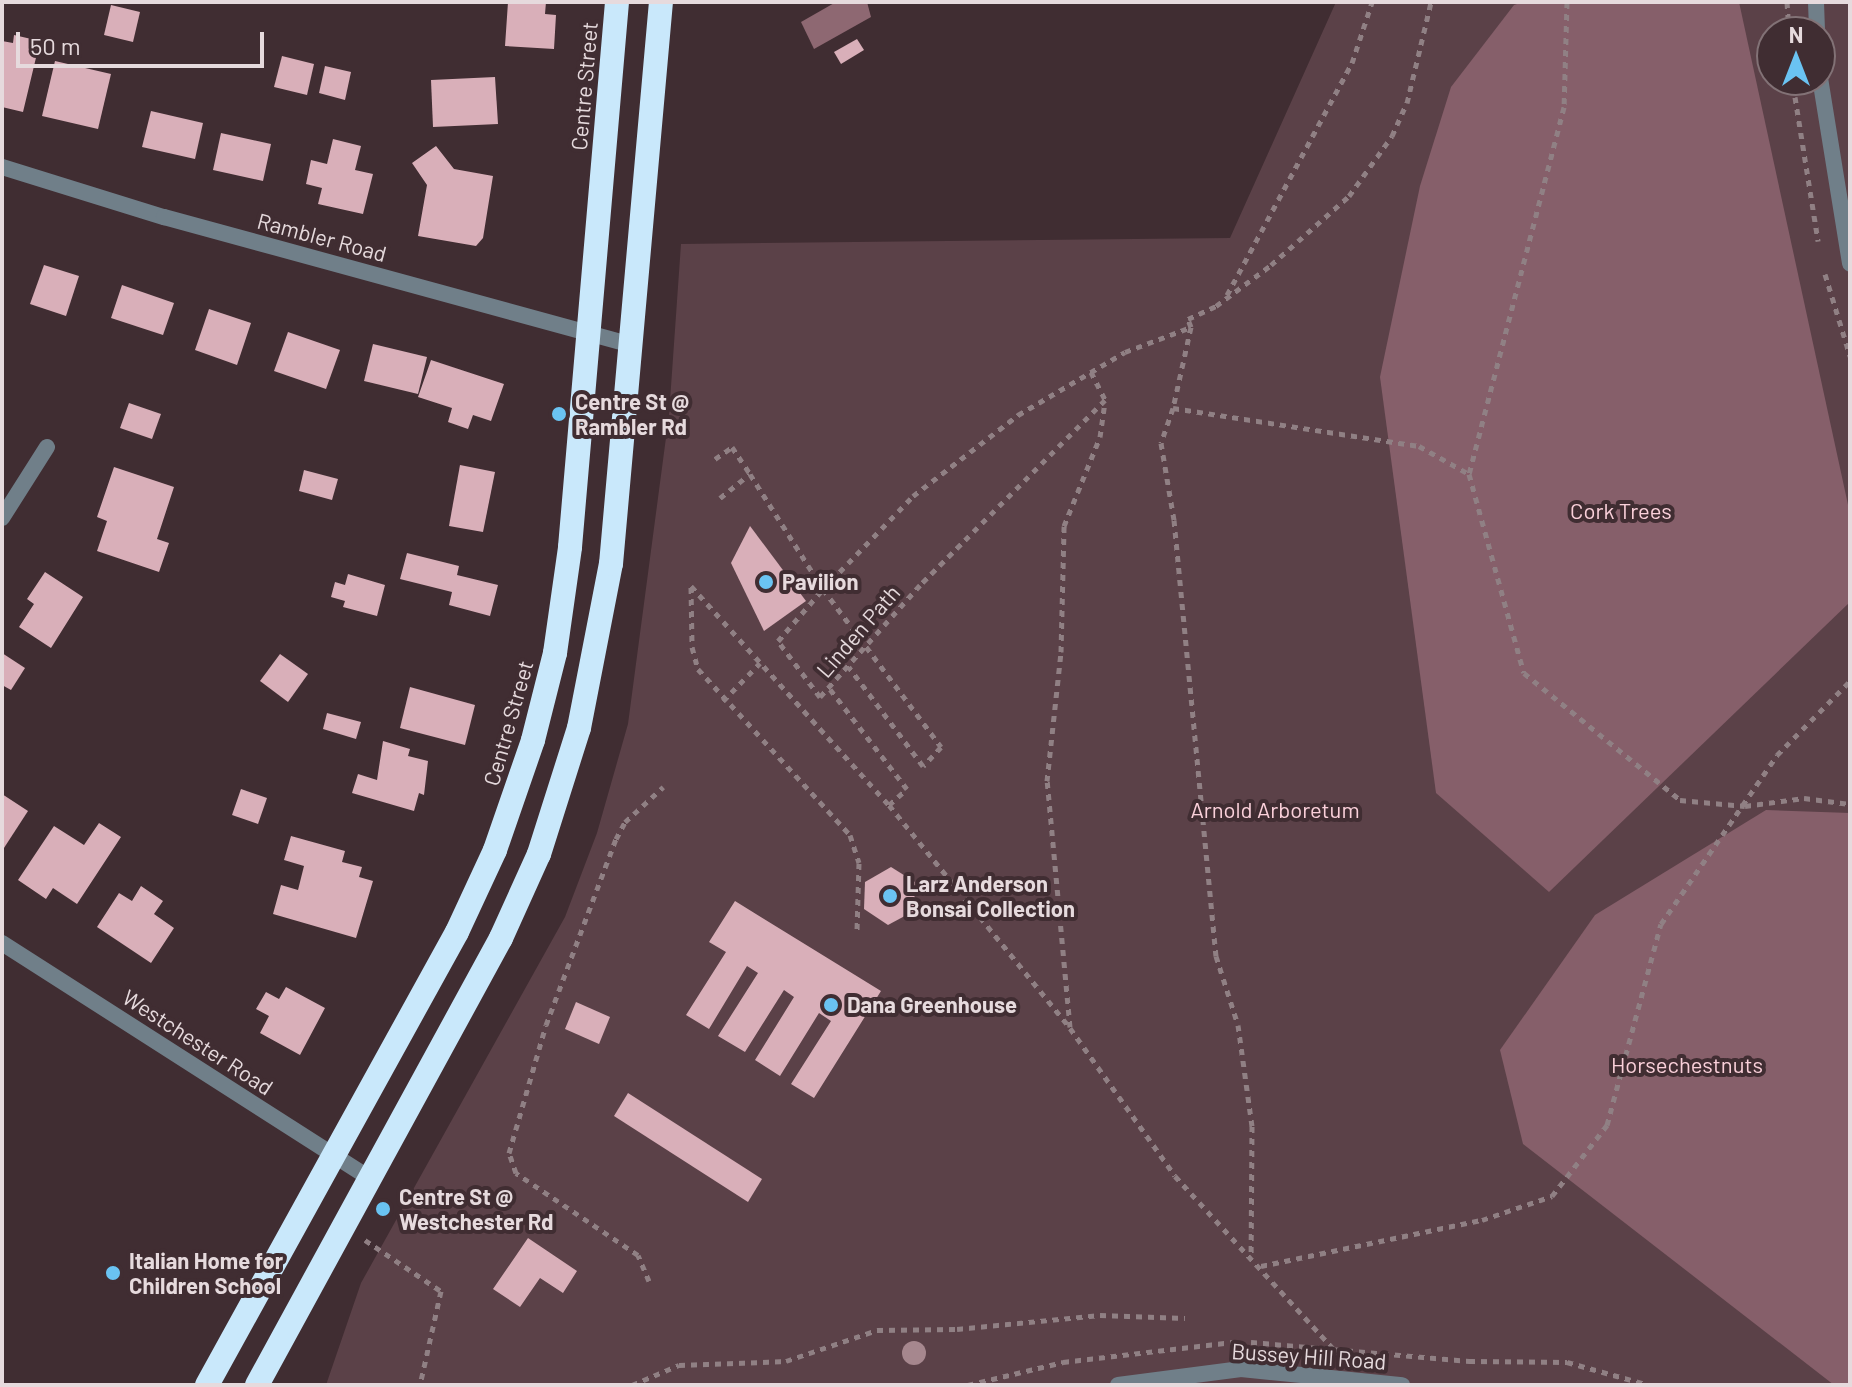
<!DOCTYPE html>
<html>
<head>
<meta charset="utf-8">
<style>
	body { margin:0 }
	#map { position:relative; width:1852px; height:1387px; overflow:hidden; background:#402d32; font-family:Barlow,sans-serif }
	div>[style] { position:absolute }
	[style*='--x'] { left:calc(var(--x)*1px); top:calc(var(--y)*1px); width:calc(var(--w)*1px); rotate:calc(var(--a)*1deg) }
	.green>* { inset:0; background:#5b4148 }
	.forest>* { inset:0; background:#865f6a }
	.water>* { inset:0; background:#8e6872 }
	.building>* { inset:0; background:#d9afb9 }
	.path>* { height:5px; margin-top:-2.5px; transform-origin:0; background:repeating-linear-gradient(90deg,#908084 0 6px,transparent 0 12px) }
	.lane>* { height:16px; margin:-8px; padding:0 8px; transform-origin:8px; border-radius:8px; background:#707f89 }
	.street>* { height:16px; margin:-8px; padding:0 8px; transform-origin:8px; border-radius:8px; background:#707f89 }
	.highway>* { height:24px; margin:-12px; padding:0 12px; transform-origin:12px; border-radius:12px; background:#c9e8fb }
	.trees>* { width:24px; height:24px; margin:-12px; border-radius:50%; background:#a6878e }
	.dots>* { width:22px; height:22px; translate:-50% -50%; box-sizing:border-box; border:4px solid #402d32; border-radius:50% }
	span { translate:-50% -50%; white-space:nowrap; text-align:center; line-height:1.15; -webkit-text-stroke:8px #402d32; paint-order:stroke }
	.street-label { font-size:22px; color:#e6dadd }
	.poi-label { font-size:22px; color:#e6dadd; font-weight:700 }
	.left { translate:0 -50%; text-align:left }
	.park-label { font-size:22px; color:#fad0da }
	.frame { position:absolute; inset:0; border:4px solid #e6dadd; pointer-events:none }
	.north { position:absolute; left:1756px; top:16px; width:80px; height:80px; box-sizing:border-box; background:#402d32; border:2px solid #827276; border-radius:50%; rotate:0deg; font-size:22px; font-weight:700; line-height:32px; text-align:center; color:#e6dadd }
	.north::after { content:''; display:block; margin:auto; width:28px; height:36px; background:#6ac3f2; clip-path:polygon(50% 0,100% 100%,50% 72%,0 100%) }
	.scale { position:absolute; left:16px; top:32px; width:248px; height:36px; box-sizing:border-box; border:4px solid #e6dadd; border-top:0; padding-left:10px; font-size:24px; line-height:28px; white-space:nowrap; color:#e6dadd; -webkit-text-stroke:6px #402d32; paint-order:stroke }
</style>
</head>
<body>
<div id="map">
	<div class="green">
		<div style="clip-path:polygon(evenodd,1336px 2px,1850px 2px,1850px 1385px,326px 1385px,361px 1283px,565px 917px,597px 833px,628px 724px,669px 415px,681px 244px,1230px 238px,1336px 2px,1772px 32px,1820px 32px,1820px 80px,1772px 80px,1772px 32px)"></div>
	</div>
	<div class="forest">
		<div style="clip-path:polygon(1523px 2px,1739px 2px,1850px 514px,1850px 602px,1549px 892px,1436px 793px,1380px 377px,1420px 186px,1451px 87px,1514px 5px)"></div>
		<div style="clip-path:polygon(1766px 810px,1850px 813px,1850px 1385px,1834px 1385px,1523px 1144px,1500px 1050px,1595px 915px)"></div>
	</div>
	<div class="water">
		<div style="clip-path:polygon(836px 2px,867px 2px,871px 17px,814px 49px,801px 22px)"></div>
	</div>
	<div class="building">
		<div style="clip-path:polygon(508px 2px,546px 2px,545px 14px,556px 15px,554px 49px,505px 46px)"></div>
		<div style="clip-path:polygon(111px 5px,140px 12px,133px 42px,104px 35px)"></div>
		<div style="clip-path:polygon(14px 35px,40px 41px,23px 112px,2px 107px,2px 41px,13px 43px)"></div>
		<div style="clip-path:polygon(857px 39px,864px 50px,841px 64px,834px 52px)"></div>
		<div style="clip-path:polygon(282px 56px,314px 64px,307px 95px,274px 87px)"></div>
		<div style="clip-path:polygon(55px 61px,111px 74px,98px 129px,42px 116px)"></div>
		<div style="clip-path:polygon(325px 66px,351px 72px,345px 100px,319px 93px)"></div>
		<div style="clip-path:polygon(495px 77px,498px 124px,433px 127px,431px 80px)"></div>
		<div style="clip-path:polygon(151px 111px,203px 123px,195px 159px,142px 147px)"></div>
		<div style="clip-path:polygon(221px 133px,271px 144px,263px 181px,213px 170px)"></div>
		<div style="clip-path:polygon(333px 139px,361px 146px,355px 170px,373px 174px,363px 214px,318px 204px,322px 188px,306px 184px,311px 160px,327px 164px)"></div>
		<div style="clip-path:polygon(436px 146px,454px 169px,493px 176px,483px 238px,476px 246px,418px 236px,427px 185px,412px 163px)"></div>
		<div style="clip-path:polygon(44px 265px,79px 276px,66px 316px,30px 304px)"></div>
		<div style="clip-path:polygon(122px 285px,174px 303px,163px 335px,111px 318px)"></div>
		<div style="clip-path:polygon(209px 309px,251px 323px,237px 365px,195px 350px)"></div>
		<div style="clip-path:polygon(288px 332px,340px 350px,326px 389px,274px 371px)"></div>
		<div style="clip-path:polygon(373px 344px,427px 357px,418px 394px,364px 381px)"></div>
		<div style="clip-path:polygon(431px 360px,504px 384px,491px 421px,473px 415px,468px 429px,448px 422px,452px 408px,418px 397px)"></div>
		<div style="clip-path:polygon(129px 403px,161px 414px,152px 439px,120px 428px)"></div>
		<div style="clip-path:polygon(460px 465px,495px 472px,483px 532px,449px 526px)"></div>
		<div style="clip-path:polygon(114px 467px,174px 487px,157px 539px,169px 543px,159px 572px,97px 551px,107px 521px,97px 517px)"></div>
		<div style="clip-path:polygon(304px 470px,338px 479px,332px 500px,299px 491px)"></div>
		<div style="clip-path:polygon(750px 526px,806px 601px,764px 631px,731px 563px)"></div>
		<div style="clip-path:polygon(407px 553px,459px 566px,457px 575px,498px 585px,490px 616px,449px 605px,452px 592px,400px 579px)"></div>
		<div style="clip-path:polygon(45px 572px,83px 597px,51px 648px,19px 627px,34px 604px,27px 599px)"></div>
		<div style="clip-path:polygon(348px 574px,385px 585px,377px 616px,343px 607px,345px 601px,331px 597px,335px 582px,345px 585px)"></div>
		<div style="clip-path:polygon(2px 653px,25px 668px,11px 690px,2px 685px)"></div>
		<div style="clip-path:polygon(280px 654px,308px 674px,288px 702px,260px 681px)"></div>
		<div style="clip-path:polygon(410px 687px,475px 705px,465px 745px,400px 728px)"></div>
		<div style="clip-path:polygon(327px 713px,361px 722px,356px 739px,323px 729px)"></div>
		<div style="clip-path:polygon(383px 741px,410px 749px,408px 756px,428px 761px,424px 795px,419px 793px,414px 811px,352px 793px,358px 774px,377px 780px)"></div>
		<div style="clip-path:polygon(241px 789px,267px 798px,258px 824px,232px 815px)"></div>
		<div style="clip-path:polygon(2px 794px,28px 811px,2px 851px)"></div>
		<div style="clip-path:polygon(99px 823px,121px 837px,77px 904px,53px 888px,46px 899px,18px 880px,54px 826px,84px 845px)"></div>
		<div style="clip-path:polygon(291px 836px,345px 851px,342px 862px,362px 867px,359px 877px,373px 881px,356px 938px,273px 914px,281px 885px,298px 890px,304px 866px,284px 860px)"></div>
		<div style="clip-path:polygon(891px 867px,915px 882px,914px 911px,888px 925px,864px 909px,865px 882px)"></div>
		<div style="clip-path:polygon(141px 886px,163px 901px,154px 914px,174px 928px,151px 963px,97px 927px,119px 893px,132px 901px)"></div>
		<div style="clip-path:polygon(735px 901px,881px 991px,814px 1098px,791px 1084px,831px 1021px,819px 1013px,780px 1076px,755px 1060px,794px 997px,784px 990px,745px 1052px,718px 1036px,758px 973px,747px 966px,709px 1029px,686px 1015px,726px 952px,709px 942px)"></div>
		<div style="clip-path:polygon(286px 987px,325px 1008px,300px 1055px,260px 1033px,269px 1016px,256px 1009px,266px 992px,279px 999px)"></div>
		<div style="clip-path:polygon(576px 1002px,610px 1017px,599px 1044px,565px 1029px)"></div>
		<div style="clip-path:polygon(628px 1093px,762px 1179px,748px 1202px,614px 1116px)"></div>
		<div style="clip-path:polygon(528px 1238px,577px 1271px,563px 1293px,540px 1278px,520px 1307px,493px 1289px)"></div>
	</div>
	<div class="path">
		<div style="--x:1567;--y:2;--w:105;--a:91.6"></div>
		<div style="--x:1564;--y:107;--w:379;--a:104.5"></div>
		<div style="--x:1469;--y:474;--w:206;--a:74.6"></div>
		<div style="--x:1524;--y:673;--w:201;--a:39.1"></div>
		<div style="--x:1680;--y:800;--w:65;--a:5.3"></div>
		<div style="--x:1745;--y:806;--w:60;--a:-7.7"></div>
		<div style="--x:1804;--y:798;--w:46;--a:7.4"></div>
		<div style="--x:1787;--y:2;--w:30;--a:86"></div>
		<div style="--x:1795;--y:97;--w:146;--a:80.9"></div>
		<div style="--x:1825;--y:274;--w:86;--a:73"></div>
		<div style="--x:1227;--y:295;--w:264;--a:-61.7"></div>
		<div style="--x:1352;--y:63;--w:64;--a:-71.8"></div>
		<div style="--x:1191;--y:327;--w:83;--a:102.5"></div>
		<div style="--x:1173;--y:408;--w:249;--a:8.8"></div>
		<div style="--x:1419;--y:446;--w:57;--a:29.2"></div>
		<div style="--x:1091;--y:372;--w:31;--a:63"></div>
		<div style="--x:1105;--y:400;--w:262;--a:135"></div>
		<div style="--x:920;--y:585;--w:150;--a:131.8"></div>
		<div style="--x:820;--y:697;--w:70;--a:-126.9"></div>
		<div style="--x:778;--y:641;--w:69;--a:-49.1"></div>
		<div style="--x:823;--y:589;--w:129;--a:-45.9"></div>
		<div style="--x:913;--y:496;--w:133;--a:-37.6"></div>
		<div style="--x:1018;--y:415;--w:124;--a:-30.5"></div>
		<div style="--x:1125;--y:352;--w:71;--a:-20.7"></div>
		<div style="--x:1191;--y:327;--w:9;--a:-111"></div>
		<div style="--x:1188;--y:319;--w:31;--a:-25"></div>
		<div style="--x:1216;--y:306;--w:69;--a:-36.7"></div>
		<div style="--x:1271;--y:265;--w:104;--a:-41.5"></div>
		<div style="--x:1349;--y:196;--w:74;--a:-54.4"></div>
		<div style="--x:1392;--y:136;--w:36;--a:-66"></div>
		<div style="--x:1407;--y:103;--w:104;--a:-76.6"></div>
		<div style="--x:1173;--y:408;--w:37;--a:109"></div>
		<div style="--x:1161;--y:443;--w:78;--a:80.4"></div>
		<div style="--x:1174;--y:520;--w:438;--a:84.5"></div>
		<div style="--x:1216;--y:956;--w:72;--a:72.3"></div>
		<div style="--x:1238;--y:1025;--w:102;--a:82.1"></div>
		<div style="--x:1252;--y:1126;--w:129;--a:90.4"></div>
		<div style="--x:715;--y:459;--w:21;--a:-35"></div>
		<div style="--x:732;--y:447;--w:32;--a:56"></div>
		<div style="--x:720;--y:498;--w:38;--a:-39"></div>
		<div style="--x:750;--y:474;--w:136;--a:57.6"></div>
		<div style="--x:823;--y:589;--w:197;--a:53.2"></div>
		<div style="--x:941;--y:747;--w:26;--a:133"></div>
		<div style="--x:923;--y:766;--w:124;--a:-126.8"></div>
		<div style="--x:691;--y:586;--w:295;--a:47.9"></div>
		<div style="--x:889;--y:805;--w:24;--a:-42"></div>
		<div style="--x:907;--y:789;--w:126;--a:-127.6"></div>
		<div style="--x:691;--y:587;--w:60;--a:89"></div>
		<div style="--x:692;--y:647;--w:23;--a:75"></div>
		<div style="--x:698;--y:669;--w:225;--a:47.5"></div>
		<div style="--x:850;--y:835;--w:29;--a:72"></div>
		<div style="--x:859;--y:863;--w:69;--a:91.7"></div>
		<div style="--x:723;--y:701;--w:53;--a:-45.8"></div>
		<div style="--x:889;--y:805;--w:287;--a:50.9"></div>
		<div style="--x:1070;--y:1028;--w:181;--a:54.6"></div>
		<div style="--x:1175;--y:1176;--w:241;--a:47.5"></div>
		<div style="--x:1070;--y:1027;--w:247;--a:-95.3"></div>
		<div style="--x:1047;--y:781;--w:130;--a:-83.8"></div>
		<div style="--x:1061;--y:652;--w:126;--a:-88.6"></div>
		<div style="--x:1064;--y:526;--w:96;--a:-68"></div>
		<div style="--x:1100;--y:437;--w:35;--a:-82"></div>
		<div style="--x:365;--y:1240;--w:92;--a:33.9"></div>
		<div style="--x:441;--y:1291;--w:96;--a:102.6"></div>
		<div style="--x:1261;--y:1266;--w:226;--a:-11.8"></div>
		<div style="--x:1482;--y:1220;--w:74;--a:-18.9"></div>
		<div style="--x:1552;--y:1196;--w:90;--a:-52.2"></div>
		<div style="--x:1607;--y:1125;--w:208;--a:-75"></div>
		<div style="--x:1661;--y:924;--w:205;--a:-55.5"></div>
		<div style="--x:1777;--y:755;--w:104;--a:-45.4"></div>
		<div style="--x:649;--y:1281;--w:28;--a:-113"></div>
		<div style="--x:638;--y:1255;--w:147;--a:-146.1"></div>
		<div style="--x:516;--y:1173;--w:21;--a:-109"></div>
		<div style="--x:509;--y:1153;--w:133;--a:-73.9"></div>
		<div style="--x:546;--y:1025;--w:199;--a:-69.4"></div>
		<div style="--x:616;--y:839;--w:19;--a:-62"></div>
		<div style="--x:625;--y:822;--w:52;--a:-42.6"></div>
		<div style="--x:1251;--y:1342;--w:219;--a:5"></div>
		<div style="--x:1469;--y:1361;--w:98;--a:0.6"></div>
		<div style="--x:1567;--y:1362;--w:85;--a:15.7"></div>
		<div style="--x:632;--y:1385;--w:51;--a:-23.1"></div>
		<div style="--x:679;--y:1365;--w:107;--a:-2.1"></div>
		<div style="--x:786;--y:1361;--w:96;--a:-18.8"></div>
		<div style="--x:877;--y:1330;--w:80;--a:-0.7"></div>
		<div style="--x:957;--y:1329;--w:144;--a:-5.6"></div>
		<div style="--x:1100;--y:1315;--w:85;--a:2"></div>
		<div style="--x:968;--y:1385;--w:98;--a:-13.6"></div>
		<div style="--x:1063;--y:1362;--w:171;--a:-6.7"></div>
	</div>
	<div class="lane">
		<div style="--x:1816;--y:2;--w:30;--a:88"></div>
		<div style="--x:1820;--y:78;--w:188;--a:80.8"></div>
		<div style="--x:1118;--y:1385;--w:124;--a:-7.4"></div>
		<div style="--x:1241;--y:1369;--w:162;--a:5.7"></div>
	</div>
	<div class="street">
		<div style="--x:2;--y:167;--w:170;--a:17.2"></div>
		<div style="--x:164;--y:217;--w:485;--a:15.3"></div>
		<div style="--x:2;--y:518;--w:84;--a:-57.6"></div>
		<div style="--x:2;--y:943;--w:437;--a:32.6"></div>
	</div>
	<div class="highway">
		<div style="--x:207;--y:1385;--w:517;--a:-61.11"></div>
		<div style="--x:457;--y:932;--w:90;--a:-65.1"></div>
		<div style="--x:495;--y:850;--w:116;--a:-70.9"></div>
		<div style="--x:533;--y:740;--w:90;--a:-75.8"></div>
		<div style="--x:555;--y:653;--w:107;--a:-81.9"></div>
		<div style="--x:570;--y:547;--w:547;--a:-85.07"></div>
		<div style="--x:257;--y:1385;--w:509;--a:-61.37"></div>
		<div style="--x:501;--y:938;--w:92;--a:-65.7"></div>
		<div style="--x:539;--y:854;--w:132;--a:-72.4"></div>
		<div style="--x:579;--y:728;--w:167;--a:-79"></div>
		<div style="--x:611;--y:564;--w:564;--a:-84.92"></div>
	</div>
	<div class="trees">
		<div style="left:914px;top:1353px"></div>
	</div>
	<div class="dots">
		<div style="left:559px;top:414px;background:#6ac3f2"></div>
		<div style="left:766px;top:582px;background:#6ac3f2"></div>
		<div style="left:890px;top:896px;background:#6ac3f2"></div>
		<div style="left:831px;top:1005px;background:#6ac3f2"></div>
		<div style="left:383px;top:1209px;background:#6ac3f2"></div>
		<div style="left:113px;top:1273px;background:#6ac3f2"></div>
	</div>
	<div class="street-label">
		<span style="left:584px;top:86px;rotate:-85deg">Centre Street</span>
		<span style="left:322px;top:237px;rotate:15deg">Rambler Road</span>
		<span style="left:858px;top:631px;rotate:-49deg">Linden Path</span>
		<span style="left:508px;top:723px;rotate:-74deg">Centre Street</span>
		<span style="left:198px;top:1042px;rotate:33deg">Westchester Road</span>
		<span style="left:1309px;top:1356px;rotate:4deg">Bussey Hill Road</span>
	</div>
	<div class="poi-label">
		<span class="left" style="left:575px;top:414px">Centre St @<br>Rambler Rd</span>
		<span class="left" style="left:782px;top:582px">Pavilion</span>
		<span class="left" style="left:906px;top:896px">Larz Anderson<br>Bonsai Collection</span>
		<span class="left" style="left:847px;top:1005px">Dana Greenhouse</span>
		<span class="left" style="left:399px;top:1209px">Centre St @<br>Westchester Rd</span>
		<span class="left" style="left:129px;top:1273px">Italian Home for<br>Children School</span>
	</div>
	<div class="park-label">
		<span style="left:1621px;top:511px">Cork Trees</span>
		<span style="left:1275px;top:810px">Arnold Arboretum</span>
		<span style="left:1687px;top:1065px">Horsechestnuts</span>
	</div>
	<div class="frame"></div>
	<div class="north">N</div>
	<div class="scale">50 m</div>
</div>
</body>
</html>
